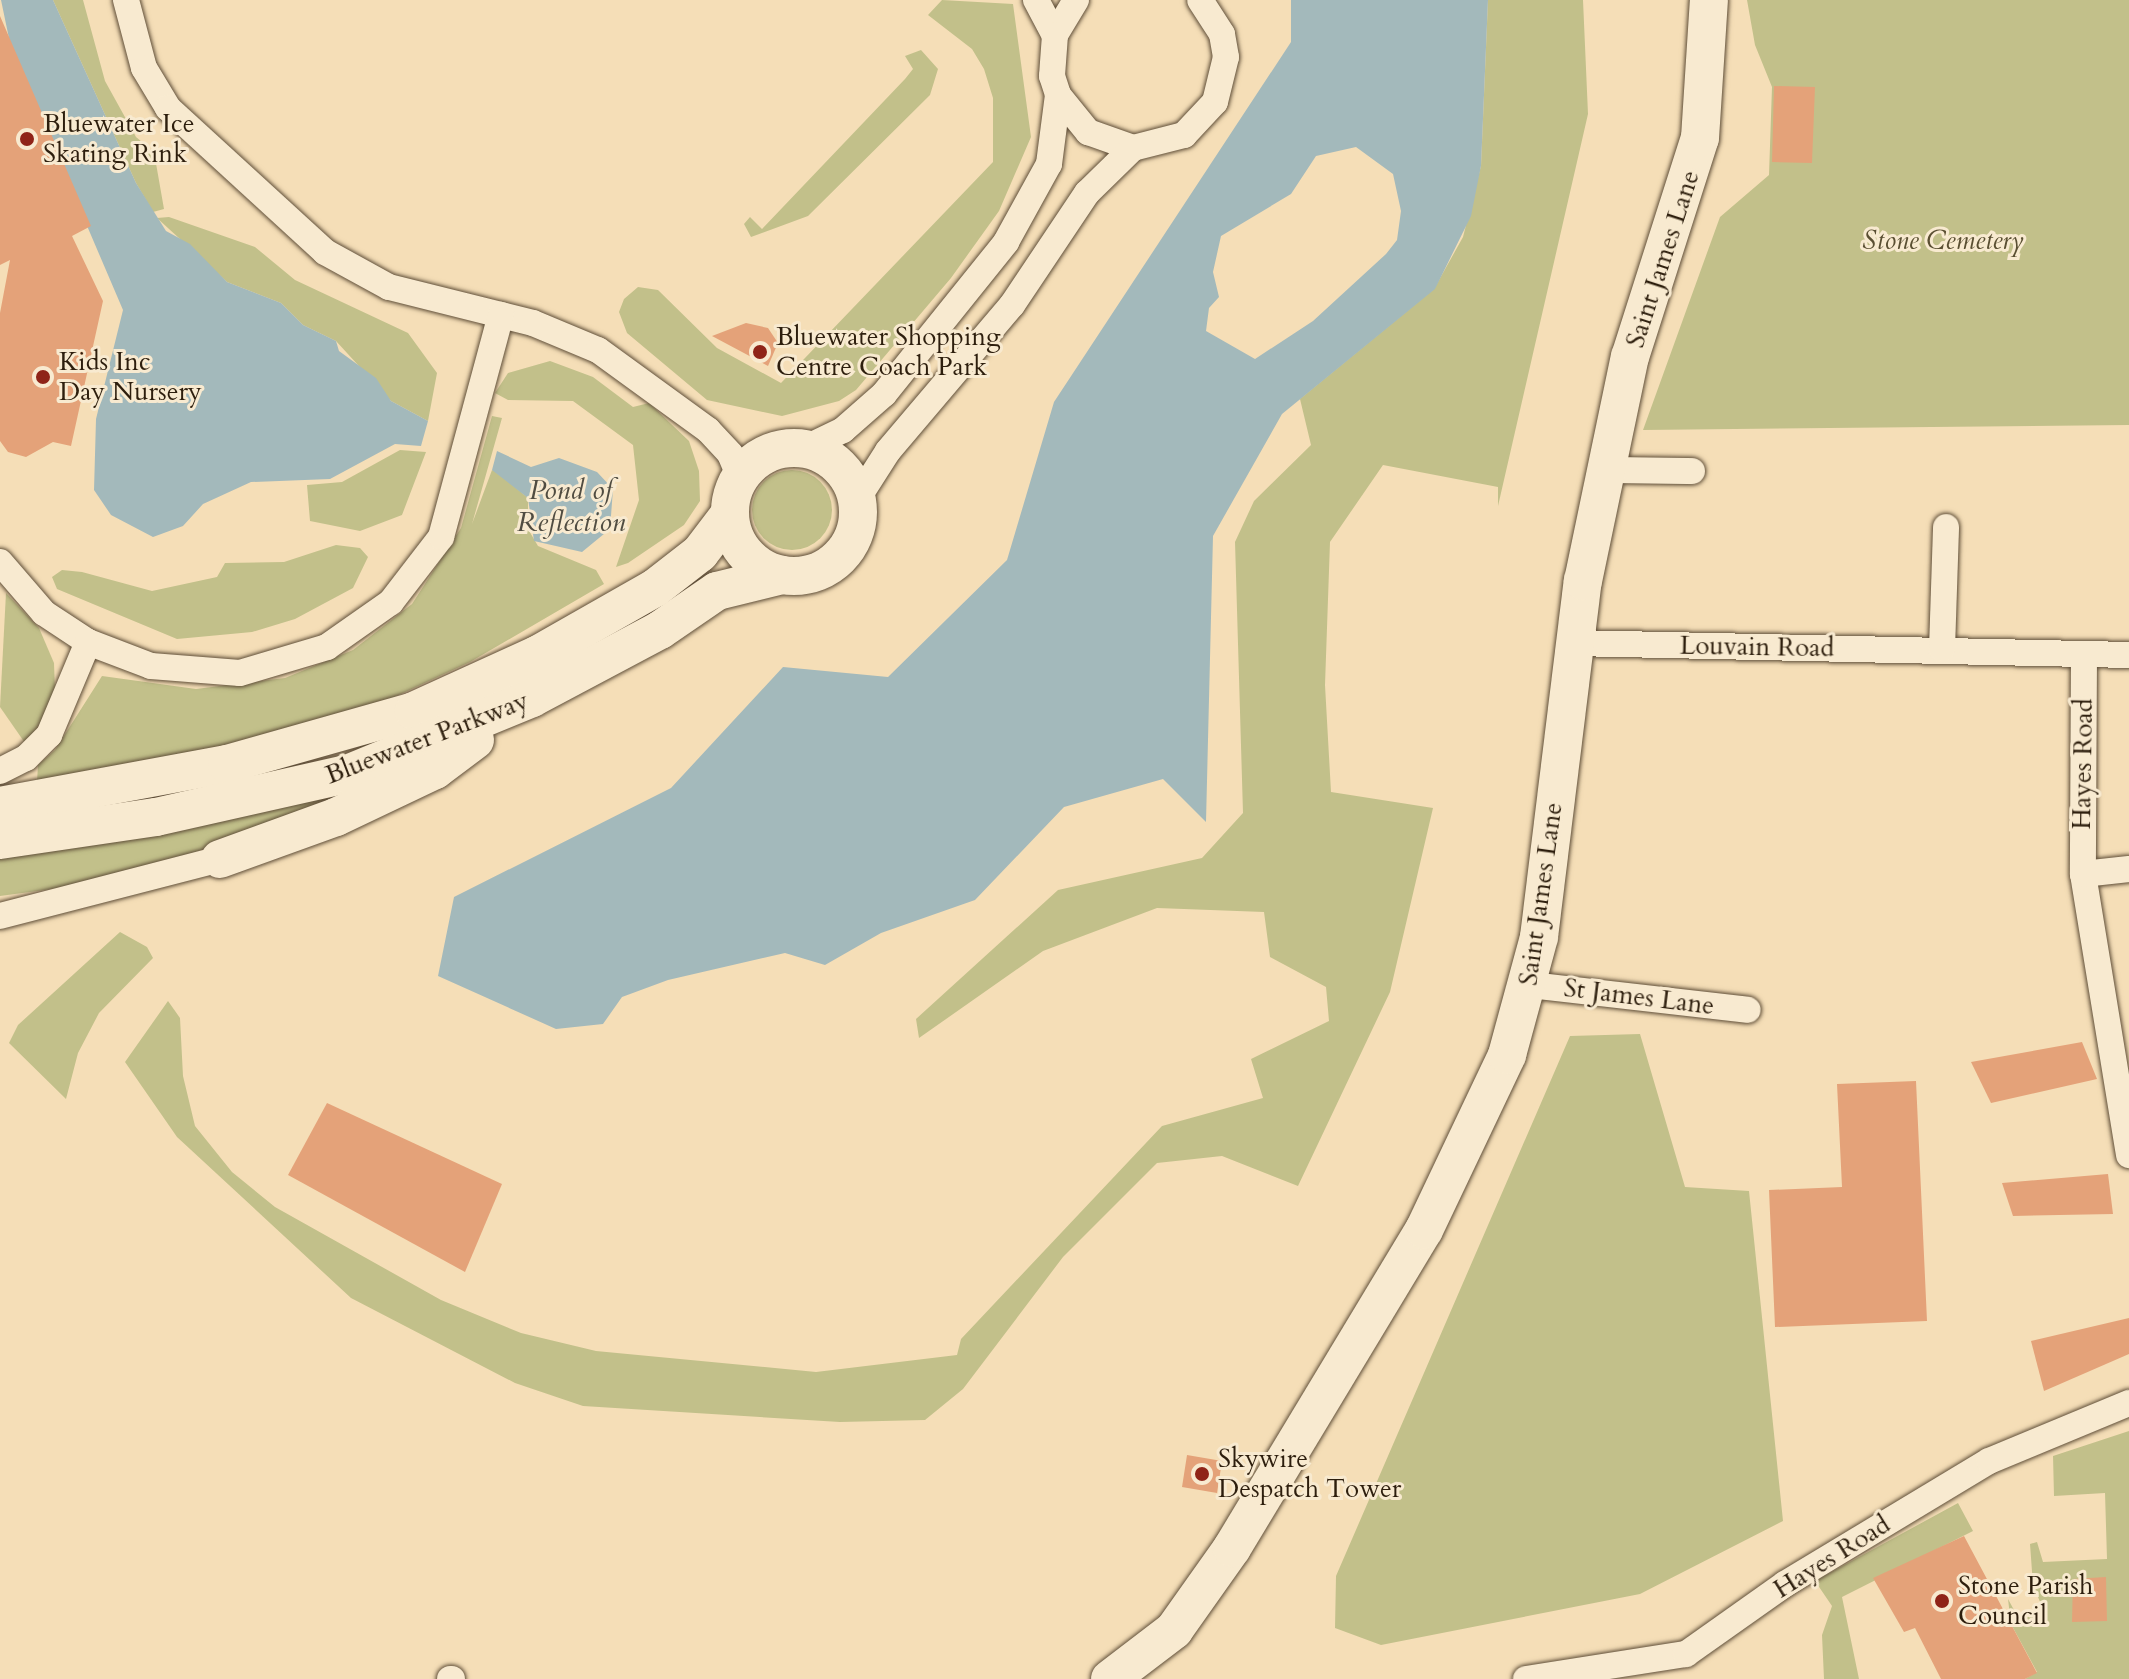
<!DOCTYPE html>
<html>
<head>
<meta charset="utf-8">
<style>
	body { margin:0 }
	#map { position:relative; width:2129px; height:1679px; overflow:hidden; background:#f5deb7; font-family:Cardo,serif }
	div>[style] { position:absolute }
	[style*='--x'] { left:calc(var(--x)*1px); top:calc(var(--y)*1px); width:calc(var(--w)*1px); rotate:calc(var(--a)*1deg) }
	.green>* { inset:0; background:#c2c08a }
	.round { border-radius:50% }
	.water>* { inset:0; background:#a3b9bb }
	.building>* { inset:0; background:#e4a279 }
	.roads { filter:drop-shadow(0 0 2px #5f4e38) drop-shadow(0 0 2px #5f4e38) }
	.street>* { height:26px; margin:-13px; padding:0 13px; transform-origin:13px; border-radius:13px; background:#f8ead0 }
	.secondary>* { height:38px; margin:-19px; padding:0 19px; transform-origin:19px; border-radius:19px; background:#f8ead0 }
	.secondary>.ring { margin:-19px; padding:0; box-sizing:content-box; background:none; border:38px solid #f8ead0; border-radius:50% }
	.dots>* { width:22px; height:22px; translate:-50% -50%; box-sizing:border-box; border:4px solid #f8ead0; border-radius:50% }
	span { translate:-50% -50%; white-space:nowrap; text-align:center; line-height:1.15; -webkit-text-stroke:6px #f8ead0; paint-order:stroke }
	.poi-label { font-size:26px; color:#2d1e0d }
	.left { translate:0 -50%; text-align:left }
	.park-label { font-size:26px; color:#5a4f32; font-style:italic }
	.street-label { font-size:26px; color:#2d1e0d }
	.water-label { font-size:28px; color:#504c41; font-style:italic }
</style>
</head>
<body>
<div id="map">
	<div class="green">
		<div style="clip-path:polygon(53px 0,83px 0,105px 81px,136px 137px,154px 152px,164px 209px,153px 212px,136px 183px)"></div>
		<div style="clip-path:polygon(942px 0,1013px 4px,1031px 137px,999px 211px,951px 278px,856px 390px,839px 401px,782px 416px,707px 400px,627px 333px,619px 312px,624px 299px,638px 287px,658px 290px,717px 348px,781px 383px,993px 162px,993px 98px,984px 69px,972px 49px,928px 15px)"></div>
		<div style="clip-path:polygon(1488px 0,1583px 0,1588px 114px,1498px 506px,1498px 487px,1383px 465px,1330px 542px,1325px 685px,1331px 792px,1433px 808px,1390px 992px,1298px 1186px,1222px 1156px,1157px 1163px,1063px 1257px,963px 1389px,925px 1420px,840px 1422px,583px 1406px,515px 1383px,351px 1298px,177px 1137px,125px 1062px,168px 1001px,180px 1018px,183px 1076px,195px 1126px,232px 1172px,275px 1207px,441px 1300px,521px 1333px,596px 1351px,816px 1372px,957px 1355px,961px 1339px,1162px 1126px,1263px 1098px,1251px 1059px,1329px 1021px,1326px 987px,1270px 957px,1264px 912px,1157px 908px,1043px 951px,919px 1038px,916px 1019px,1058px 890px,1202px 858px,1243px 813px,1235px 542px,1254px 501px,1311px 445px,1300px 399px,1434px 289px,1463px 237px,1481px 166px)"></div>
		<div style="clip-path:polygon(1747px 0,2129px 0,2129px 425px,1643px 430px,1720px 217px,1769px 175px,1772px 87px,1755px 45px)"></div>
		<div style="clip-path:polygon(921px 50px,938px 69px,930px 95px,808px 216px,751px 237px,744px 224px,750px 217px,762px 229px,905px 79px,913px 69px,905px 56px)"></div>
		<div style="clip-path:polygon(169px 217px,255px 247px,295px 280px,408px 333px,437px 373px,428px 421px,391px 401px,336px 341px,303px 325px,281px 303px,227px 282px,157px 218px)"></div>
		<div style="clip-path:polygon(550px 361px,593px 377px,633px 407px,649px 403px,689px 441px,699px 471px,700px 501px,684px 525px,628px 563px,616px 567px,639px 500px,633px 445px,573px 401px,508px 400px,495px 393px,508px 373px)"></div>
		<div style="clip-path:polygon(492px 416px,502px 418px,472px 524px,492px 470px,497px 472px,528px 498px,528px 529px,538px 546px,596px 570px,604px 584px,470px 662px,390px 699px,276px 735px,37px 782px,38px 765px,55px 750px,102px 676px,196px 689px,285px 678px,353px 650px,412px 604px,461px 528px)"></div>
		<div style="clip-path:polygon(400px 450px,426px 452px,402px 515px,360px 531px,310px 521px,307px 485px,342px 482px)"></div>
		<div class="round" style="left:752px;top:470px;width:80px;height:80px"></div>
		<div style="clip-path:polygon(336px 545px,360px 548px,368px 557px,353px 588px,295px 619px,252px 632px,177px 639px,57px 589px,52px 577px,62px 570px,82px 572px,152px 591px,217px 577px,225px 563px,284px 562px)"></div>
		<div style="clip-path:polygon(6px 593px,39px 628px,54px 663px,55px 691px,44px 719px,25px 743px,0 707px)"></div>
		<div style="clip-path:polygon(354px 789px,312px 814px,104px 882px,0 896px,0 858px)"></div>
		<div style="clip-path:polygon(120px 932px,147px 947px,153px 958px,99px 1013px,78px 1053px,66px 1099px,9px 1043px,18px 1025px)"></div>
		<div style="clip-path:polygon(1640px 1034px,1685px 1187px,1749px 1191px,1783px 1521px,1640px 1594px,1381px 1645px,1335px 1628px,1336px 1576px,1570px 1036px)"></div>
		<div style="clip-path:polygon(2129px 1431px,2129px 1679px,2025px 1679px,2037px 1672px,2011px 1624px,2008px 1599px,2020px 1621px,2043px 1609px,2033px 1585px,2030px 1544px,2037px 1542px,2043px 1562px,2107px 1559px,2105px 1493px,2054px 1496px,2053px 1456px)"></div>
		<div style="clip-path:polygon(1958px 1503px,1973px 1531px,1842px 1597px,1859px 1679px,1824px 1679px,1822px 1635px,1832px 1606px,1815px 1581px)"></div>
	</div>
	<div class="water">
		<div style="clip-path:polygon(1px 0,53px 0,136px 183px,166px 231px,190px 244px,227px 282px,281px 303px,303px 325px,336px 341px,339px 351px,376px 378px,391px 401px,428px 421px,421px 446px,395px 444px,330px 479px,251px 482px,203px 504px,183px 526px,153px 537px,111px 515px,94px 490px,96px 419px,123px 310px,11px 48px)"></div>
		<div style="clip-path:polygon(evenodd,1291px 0,1488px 0,1481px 166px,1471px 216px,1435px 289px,1282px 414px,1213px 536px,1206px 822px,1163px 779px,1064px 807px,975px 900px,881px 933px,825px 965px,785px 953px,668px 980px,622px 997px,603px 1024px,556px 1029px,438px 976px,454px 897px,671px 788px,783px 667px,888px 677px,1007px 560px,1054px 402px,1291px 42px,1291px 0,1356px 147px,1393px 174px,1401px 211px,1397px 240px,1386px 254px,1313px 321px,1255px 359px,1206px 331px,1209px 308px,1219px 297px,1213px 272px,1221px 236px,1291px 194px,1316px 156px,1356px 147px)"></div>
		<div style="clip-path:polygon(497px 451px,531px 467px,559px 458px,597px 472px,613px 489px,610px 529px,582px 552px,534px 541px,528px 498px,492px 470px)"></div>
	</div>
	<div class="building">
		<div style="clip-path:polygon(0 16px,91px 226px,72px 236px,103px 301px,71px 446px,53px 442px,26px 457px,8px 452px,0 441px,0 313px,10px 260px,0 265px)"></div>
		<div style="clip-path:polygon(1774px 86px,1815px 87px,1812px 163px,1772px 162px)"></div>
		<div style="clip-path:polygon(746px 323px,768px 328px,778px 343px,768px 366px,712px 336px)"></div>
		<div style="clip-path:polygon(2082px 1042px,2097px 1079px,1991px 1103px,1971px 1062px)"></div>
		<div style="clip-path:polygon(1916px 1081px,1927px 1321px,1775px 1327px,1769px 1190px,1842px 1187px,1837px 1084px)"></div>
		<div style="clip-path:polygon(327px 1103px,502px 1184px,465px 1272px,288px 1175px)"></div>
		<div style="clip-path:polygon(2108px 1174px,2113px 1214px,2013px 1216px,2002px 1183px)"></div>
		<div style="clip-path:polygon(2129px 1318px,2129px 1354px,2044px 1391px,2031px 1341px)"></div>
		<div style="clip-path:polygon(1187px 1455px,1222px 1461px,1217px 1493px,1182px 1487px)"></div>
		<div style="clip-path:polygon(1964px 1536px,2037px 1673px,2025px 1679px,1941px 1679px,1915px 1628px,1904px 1632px,1873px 1578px)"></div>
		<div style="clip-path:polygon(2106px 1577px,2107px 1621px,2072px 1622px,2073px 1579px)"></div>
	</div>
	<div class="roads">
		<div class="street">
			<div style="--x:126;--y:0;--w:70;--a:75.2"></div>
			<div style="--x:144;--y:68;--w:47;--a:59"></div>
			<div style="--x:168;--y:108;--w:213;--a:42.5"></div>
			<div style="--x:325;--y:252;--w:73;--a:28.7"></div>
			<div style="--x:389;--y:287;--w:148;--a:14"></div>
			<div style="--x:533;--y:323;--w:70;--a:22.6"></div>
			<div style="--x:598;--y:350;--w:136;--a:36"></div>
			<div style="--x:708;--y:430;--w:33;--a:47"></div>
			<div style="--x:730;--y:454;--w:25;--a:67"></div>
			<div style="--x:1036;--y:0;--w:40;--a:62"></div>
			<div style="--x:1076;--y:0;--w:41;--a:121"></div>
			<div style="--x:1055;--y:35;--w:41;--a:94.2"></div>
			<div style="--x:1052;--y:76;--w:20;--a:72"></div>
			<div style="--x:1058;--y:95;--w:48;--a:51"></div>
			<div style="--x:1088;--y:132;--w:48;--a:19.6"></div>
			<div style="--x:1133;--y:148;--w:53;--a:-14.3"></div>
			<div style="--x:1184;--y:135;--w:45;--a:-46.8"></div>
			<div style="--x:1215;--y:102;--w:46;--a:-76.3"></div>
			<div style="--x:1226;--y:57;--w:23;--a:-100"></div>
			<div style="--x:1222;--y:34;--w:40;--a:-122.9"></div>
			<div style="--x:806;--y:448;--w:41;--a:-25.9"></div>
			<div style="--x:843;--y:430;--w:55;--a:-41.3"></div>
			<div style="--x:884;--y:394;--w:195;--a:-51.2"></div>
			<div style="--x:1006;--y:242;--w:89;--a:-61.1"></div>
			<div style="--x:1049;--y:164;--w:70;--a:-82.6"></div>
			<div style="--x:1606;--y:470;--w:86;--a:0.7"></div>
			<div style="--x:858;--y:498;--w:56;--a:-57.4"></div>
			<div style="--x:888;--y:451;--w:192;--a:-49.7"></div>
			<div style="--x:1012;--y:305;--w:135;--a:-56.2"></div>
			<div style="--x:1087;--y:193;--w:64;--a:-44.4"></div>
			<div style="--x:0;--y:562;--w:67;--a:49.2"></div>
			<div style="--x:44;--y:613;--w:53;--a:33.4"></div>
			<div style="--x:88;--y:642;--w:67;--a:20.9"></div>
			<div style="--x:151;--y:666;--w:89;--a:4.5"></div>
			<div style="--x:240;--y:673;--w:91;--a:-16.6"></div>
			<div style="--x:327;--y:647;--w:78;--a:-35.1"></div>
			<div style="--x:391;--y:602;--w:82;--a:-52.4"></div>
			<div style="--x:441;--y:537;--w:230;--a:-74.9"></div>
			<div style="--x:1572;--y:643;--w:557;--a:1.23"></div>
			<div style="--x:1942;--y:649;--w:122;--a:-88.1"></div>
			<div style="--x:2084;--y:654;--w:220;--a:90.3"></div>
			<div style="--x:2083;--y:874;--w:285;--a:80.7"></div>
			<div style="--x:0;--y:771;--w:29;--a:-27"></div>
			<div style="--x:26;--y:758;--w:33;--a:-45"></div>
			<div style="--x:49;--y:735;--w:101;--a:-67.2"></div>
			<div style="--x:2083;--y:874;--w:46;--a:-6.2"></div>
			<div style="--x:0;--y:916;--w:227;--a:-14.5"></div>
			<div style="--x:1530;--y:985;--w:219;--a:6.5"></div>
			<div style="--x:450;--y:1679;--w:2;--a:0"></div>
			<div style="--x:1526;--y:1679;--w:162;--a:-8.9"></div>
			<div style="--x:1686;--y:1654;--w:121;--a:-35.3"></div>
			<div style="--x:1785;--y:1584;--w:238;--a:-31.1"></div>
			<div style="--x:1989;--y:1461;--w:152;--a:-22.5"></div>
		</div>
		<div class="secondary">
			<div class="ring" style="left:730px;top:448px;width:90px;height:90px"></div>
			<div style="--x:0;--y:806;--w:231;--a:-10.5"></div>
			<div style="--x:227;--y:764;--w:194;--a:-15.8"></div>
			<div style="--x:414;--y:711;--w:135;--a:-24.5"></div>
			<div style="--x:537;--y:655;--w:136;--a:-29.6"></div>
			<div style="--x:655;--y:588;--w:57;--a:-37.9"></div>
			<div style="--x:700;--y:553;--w:48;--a:-52.7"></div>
			<div style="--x:0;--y:840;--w:158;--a:-8.4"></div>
			<div style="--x:156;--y:817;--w:196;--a:-12.7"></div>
			<div style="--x:347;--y:774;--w:200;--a:-22.3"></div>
			<div style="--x:532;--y:698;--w:145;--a:-28"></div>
			<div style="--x:660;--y:630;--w:69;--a:-34.4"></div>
			<div style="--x:717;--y:591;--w:67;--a:-13.8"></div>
			<div style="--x:220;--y:859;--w:123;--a:-19.9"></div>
			<div style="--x:336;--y:817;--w:110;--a:-25.4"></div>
			<div style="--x:435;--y:770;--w:50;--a:-36.9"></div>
			<div style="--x:1110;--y:1679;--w:81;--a:-37.4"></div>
			<div style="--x:1174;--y:1630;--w:100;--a:-54.7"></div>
			<div style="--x:1232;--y:1548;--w:371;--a:-58.9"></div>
			<div style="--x:1424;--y:1230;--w:194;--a:-64.6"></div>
			<div style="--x:1507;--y:1055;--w:122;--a:-74.8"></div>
			<div style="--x:1539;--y:937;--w:359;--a:-83"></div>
			<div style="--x:1583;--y:581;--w:229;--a:-78.2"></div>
			<div style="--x:1630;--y:357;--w:230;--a:-72.3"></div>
			<div style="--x:1700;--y:138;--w:138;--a:-86.3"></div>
		</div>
	</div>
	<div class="dots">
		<div style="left:27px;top:139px;background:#8f2418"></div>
		<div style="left:760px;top:352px;background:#8f2418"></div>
		<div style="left:43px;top:377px;background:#8f2418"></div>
		<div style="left:1202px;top:1474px;background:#8f2418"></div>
		<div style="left:1942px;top:1601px;background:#8f2418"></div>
	</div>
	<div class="poi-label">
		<span class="left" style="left:43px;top:139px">Bluewater Ice<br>Skating Rink</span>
		<span class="left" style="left:776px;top:352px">Bluewater Shopping<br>Centre Coach Park</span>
		<span class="left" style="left:59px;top:377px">Kids Inc<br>Day Nursery</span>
		<span class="left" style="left:1218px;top:1474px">Skywire<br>Despatch Tower</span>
		<span class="left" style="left:1958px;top:1601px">Stone Parish<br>Council</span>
	</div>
	<div class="park-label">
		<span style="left:1943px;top:241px">Stone Cemetery</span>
	</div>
	<div class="street-label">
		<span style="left:1663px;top:259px;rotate:-72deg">Saint James Lane</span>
		<span style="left:1757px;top:647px;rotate:1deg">Louvain Road</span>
		<span style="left:427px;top:738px;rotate:-21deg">Bluewater Parkway</span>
		<span style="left:2083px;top:764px;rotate:-89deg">Hayes Road</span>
		<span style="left:1541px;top:894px;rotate:-82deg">Saint James Lane</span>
		<span style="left:1639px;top:997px;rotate:7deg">St James Lane</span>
		<span style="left:1832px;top:1557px;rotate:-32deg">Hayes Road</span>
	</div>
	<div class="water-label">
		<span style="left:571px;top:506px">Pond of<br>Reflection</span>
	</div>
</div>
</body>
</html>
